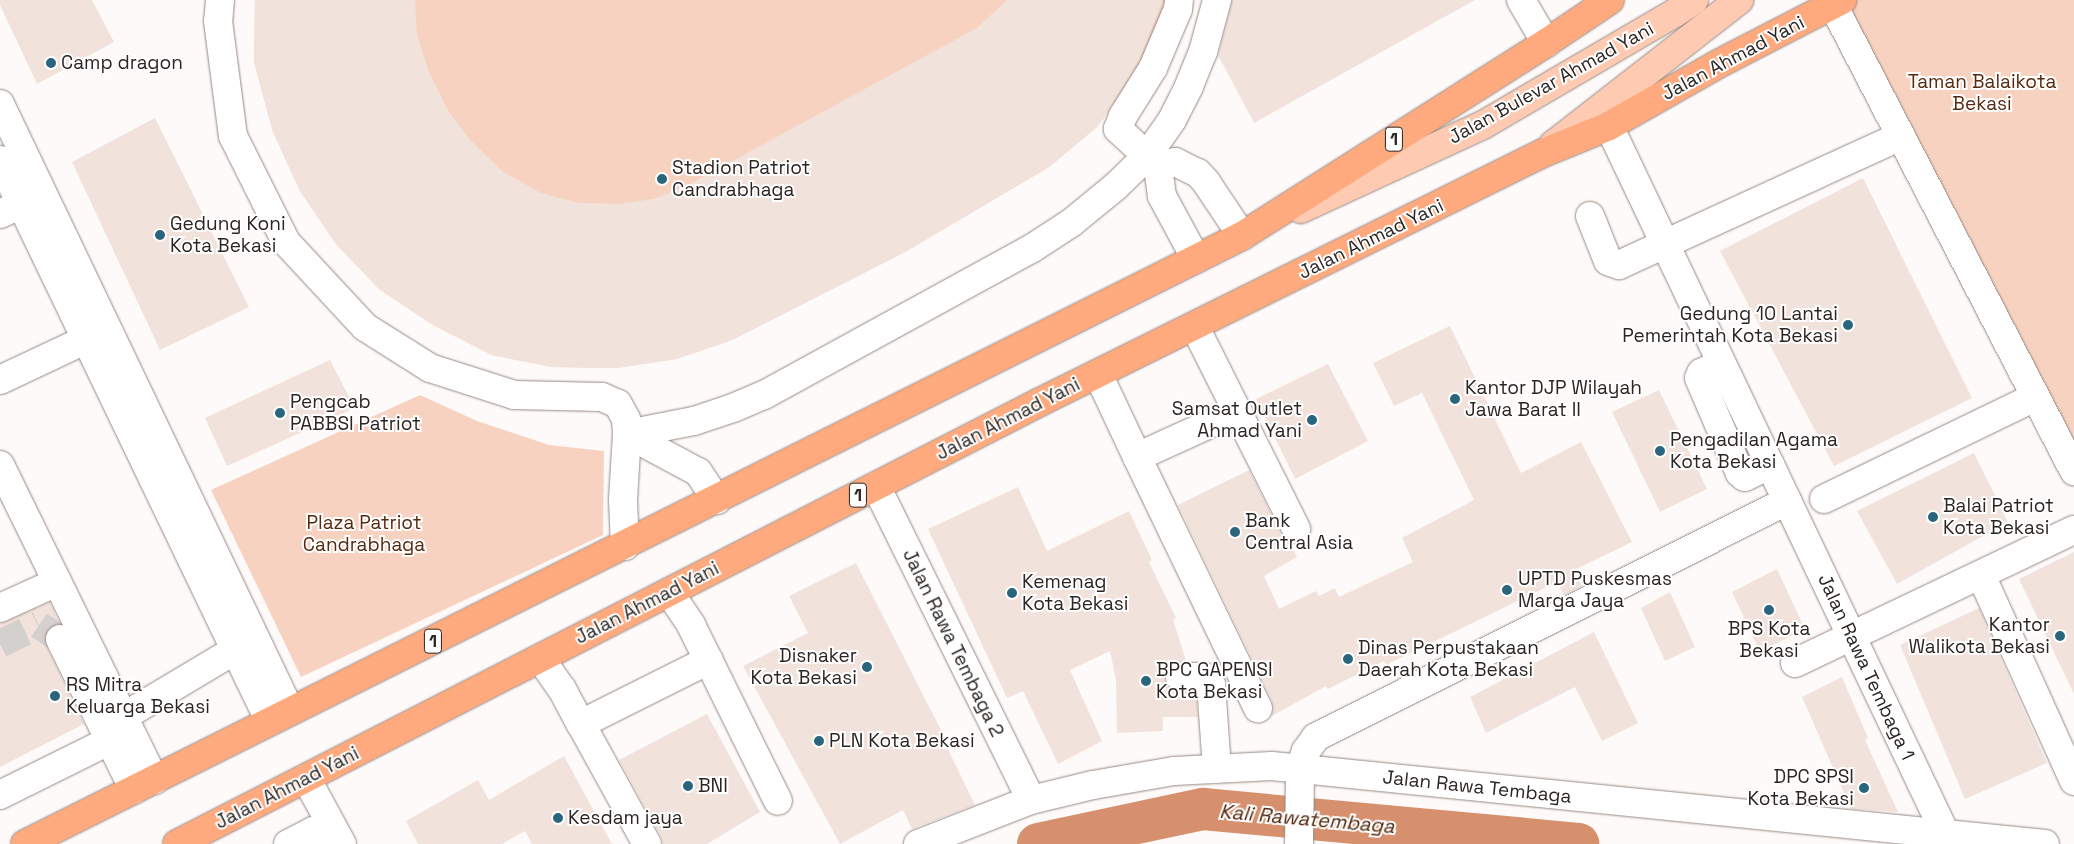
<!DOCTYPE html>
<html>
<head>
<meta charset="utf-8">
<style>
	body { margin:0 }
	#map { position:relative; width:2074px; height:844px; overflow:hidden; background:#fdfaf9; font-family:"Space Grotesk",sans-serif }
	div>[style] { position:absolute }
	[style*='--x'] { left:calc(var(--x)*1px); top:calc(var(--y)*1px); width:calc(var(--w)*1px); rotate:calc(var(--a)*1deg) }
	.green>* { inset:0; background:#f8d2c0 }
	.river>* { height:42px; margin:-21px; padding:0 21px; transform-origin:21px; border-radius:21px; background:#d6906d }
	.building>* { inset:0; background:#f1e3db }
	.minor-tunnel>* { height:28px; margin-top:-14px; transform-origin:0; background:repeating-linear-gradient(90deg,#d3d0ce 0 28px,transparent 0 42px) }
	.roads { filter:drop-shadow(0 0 1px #978983) drop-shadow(0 0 1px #978983) }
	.minor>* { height:28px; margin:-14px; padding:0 14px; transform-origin:14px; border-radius:14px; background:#fff }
	.major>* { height:28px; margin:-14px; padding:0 14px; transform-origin:14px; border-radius:14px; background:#fecbb2 }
	.highway>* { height:28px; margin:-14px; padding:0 14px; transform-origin:14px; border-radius:14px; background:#fea97e }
	.dots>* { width:14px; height:14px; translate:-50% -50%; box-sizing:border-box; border:2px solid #fff; border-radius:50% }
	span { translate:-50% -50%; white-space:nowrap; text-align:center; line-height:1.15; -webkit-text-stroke:4px #fff; paint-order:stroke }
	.shield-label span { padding:1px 4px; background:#fff; border:1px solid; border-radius:4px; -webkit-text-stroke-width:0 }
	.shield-label { font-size:18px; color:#2b2623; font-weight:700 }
	.street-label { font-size:19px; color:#2b2623 }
	.poi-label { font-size:19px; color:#2b2623 }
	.left { translate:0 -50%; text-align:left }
	.right { translate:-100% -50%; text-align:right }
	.park-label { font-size:19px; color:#57290f }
	.water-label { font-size:20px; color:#53260b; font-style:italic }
</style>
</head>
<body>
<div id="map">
	<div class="green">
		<div style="clip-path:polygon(255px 0,1172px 0,1139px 71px,1097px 127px,1049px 167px,905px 252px,732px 340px,676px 359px,617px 368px,552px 367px,492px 355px,433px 325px,379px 289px,336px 244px,300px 191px,273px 132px,254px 62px)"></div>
		<div style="clip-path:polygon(1842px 0,2074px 0,2074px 471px)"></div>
		<div style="clip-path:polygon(420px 395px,477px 421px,549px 445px,604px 451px,603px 535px,301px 677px,211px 490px)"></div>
	</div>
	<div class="river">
		<div style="--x:1038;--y:844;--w:169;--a:-12"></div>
		<div style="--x:1203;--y:809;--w:377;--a:5.3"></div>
	</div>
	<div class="building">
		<div style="clip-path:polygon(0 0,92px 0,114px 42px,37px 84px,0 5px)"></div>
		<div style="clip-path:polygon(255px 0,415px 0,417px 35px,429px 72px,447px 109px,471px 141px,503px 172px,541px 193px,579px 203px,618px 204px,654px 199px,692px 183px,977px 28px,1007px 0,1163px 0,1139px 61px,1107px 114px,1097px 127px,1049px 167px,905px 252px,732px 340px,676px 359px,617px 368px,552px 367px,492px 355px,433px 325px,379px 289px,336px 244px,300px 191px,273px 132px,254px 62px)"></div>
		<div style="clip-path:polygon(1232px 0,1475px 0,1254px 123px,1218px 55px)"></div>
		<div style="clip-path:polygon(155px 118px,249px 307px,160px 350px,72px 162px)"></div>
		<div style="clip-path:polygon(1863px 178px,1972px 398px,1834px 466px,1720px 251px)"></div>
		<div style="clip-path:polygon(1450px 326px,1521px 473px,1581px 442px,1632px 542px,1574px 570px,1582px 586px,1564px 595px,1557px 582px,1386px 665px,1384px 661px,1328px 689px,1326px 686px,1272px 716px,1272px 701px,1178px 505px,1249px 470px,1282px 536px,1290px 543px,1297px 557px,1264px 576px,1279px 609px,1316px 591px,1319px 596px,1335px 588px,1339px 597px,1413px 562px,1402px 538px,1474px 500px,1422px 393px,1394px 406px,1373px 363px)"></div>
		<div style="clip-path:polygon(330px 360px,355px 408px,227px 466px,205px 418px)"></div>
		<div style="clip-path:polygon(1328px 364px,1368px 441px,1295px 479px,1256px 399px)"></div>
		<div style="clip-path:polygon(1659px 390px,1707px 489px,1660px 512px,1612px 412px)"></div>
		<div style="clip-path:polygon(1974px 453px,2008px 522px,1897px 584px,1857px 511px)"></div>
		<div style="clip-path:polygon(1018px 487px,1047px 551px,1129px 511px,1152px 560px,1149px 562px,1176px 618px,1173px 619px,1186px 661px,1173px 663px,1167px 669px,1164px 677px,1166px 684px,1173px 691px,1196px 693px,1198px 717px,1163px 717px,1163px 731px,1117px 733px,1116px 680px,1110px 651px,1070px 670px,1102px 741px,1058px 764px,1023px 691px,1007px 698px,928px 529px)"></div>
		<div style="clip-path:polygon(2074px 552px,2074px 694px,2019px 579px)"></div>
		<div style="clip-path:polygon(856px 563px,945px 738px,943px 739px,975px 805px,912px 829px,903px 810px,840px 844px,743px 666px,808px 633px,789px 596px)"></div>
		<div style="clip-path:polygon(1777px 569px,1805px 629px,1760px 652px,1732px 592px)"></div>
		<div style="clip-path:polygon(1670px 592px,1695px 647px,1665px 661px,1641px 608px)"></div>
		<div style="clip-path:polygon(50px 602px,60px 624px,53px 625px,47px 631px,44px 638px,46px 645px,84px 724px,0 767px,0 623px)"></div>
		<div style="clip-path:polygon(1979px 608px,2047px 763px,1965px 799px,1900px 645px)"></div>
		<div style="clip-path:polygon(1594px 632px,1638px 723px,1602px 741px,1575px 687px,1486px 733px,1470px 697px)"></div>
		<div style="clip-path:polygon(1842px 677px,1868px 738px,1865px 740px,1898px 812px,1851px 809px,1802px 697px)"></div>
		<div style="clip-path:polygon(707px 714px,760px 812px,707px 844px,663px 844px,661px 836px,619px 760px)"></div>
		<div style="clip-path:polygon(564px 756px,612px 844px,532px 844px,525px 831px,502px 844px,418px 844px,406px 821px,478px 780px,489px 800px)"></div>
	</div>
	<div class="minor-tunnel">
		<div style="--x:0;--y:644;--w:43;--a:-26"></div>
		<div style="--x:39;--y:625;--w:25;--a:34"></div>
	</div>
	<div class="roads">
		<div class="minor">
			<div style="--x:220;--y:0;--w:21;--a:95"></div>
			<div style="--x:218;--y:21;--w:116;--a:82.6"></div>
			<div style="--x:233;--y:136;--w:119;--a:63.4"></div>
			<div style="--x:286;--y:242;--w:116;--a:47.1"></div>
			<div style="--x:365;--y:327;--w:77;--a:32.2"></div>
			<div style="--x:430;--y:368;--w:88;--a:17.8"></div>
			<div style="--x:514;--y:395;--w:88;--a:1.3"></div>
			<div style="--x:602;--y:397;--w:17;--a:24"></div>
			<div style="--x:618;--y:404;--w:17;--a:62"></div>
			<div style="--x:626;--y:419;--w:15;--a:86"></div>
			<div style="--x:627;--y:434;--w:66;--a:93.5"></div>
			<div style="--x:623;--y:500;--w:46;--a:87.5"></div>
			<div style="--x:1521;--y:0;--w:50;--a:59.8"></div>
			<div style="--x:1833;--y:5;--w:525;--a:62.65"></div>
			<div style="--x:0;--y:104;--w:673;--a:64.46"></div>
			<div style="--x:1609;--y:126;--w:783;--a:64.58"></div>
			<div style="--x:0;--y:160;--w:623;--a:64.34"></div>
			<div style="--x:1158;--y:167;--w:18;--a:-16"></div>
			<div style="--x:1175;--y:162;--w:25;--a:26"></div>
			<div style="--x:1198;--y:173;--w:12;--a:48"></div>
			<div style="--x:1206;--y:182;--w:65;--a:56.3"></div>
			<div style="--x:0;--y:214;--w:42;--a:-25.3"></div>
			<div style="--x:1590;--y:216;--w:48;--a:68.2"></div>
			<div style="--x:1608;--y:261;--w:12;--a:20"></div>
			<div style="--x:1619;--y:265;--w:310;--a:-24.6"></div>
			<div style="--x:1196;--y:259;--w:72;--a:-118.4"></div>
			<div style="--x:1162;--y:196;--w:29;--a:-98"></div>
			<div style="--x:1158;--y:167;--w:16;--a:-135"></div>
			<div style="--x:1147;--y:156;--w:44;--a:-55.2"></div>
			<div style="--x:1172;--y:120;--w:38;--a:-63"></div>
			<div style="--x:1189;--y:86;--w:37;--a:-68"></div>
			<div style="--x:1203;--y:52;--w:54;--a:-74.9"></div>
			<div style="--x:1195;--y:327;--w:226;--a:63.4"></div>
			<div style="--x:1721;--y:363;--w:22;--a:153"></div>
			<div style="--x:1701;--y:373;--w:5;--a:112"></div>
			<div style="--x:1699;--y:378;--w:103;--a:66.7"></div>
			<div style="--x:1740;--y:473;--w:6;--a:39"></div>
			<div style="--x:1745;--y:477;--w:28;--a:-26"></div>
			<div style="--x:1098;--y:374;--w:92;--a:64.8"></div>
			<div style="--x:0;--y:380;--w:96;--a:-25.2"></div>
			<div style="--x:1238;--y:411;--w:111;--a:155.5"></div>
			<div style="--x:1137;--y:457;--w:279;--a:64.3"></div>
			<div style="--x:627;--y:434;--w:68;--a:-11"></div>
			<div style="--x:694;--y:421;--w:41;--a:-18.4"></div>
			<div style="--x:733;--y:408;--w:34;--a:-23"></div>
			<div style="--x:764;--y:395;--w:304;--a:-28.7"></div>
			<div style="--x:1031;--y:249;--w:48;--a:-33"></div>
			<div style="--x:1071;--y:223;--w:57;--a:-39.3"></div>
			<div style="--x:1115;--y:187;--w:45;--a:-44.1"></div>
			<div style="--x:1147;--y:156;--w:40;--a:-137"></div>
			<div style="--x:1118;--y:129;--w:14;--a:-69"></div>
			<div style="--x:1123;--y:116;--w:57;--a:-58"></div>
			<div style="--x:1153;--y:68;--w:64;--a:-67"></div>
			<div style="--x:1178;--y:9;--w:9;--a:-84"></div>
			<div style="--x:627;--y:434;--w:81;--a:28.2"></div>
			<div style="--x:698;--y:472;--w:34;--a:56"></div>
			<div style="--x:0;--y:465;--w:351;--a:63.9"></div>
			<div style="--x:876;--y:486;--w:350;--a:63.7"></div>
			<div style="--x:1824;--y:499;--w:234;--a:-25.8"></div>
			<div style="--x:1981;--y:575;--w:226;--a:65.7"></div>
			<div style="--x:669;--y:592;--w:40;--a:56"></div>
			<div style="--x:691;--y:625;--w:196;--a:63.7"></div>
			<div style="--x:0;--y:608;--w:63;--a:-24.5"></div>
			<div style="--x:60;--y:639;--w:168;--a:63.9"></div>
			<div style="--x:540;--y:658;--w:38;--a:55"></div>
			<div style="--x:562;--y:689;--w:40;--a:62"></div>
			<div style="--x:1795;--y:663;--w:309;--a:-25.5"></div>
			<div style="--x:1180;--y:677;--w:24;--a:0"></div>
			<div style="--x:1204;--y:677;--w:11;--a:49"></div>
			<div style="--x:1211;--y:685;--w:84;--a:85.9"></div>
			<div style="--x:123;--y:717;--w:131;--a:-30.9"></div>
			<div style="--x:306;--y:778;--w:75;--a:61.4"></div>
			<div style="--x:0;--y:795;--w:122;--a:-26.4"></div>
			<div style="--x:288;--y:844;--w:28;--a:-27"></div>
			<div style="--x:313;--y:831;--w:26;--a:29"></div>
			<div style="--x:647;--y:844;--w:137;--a:-118.8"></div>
			<div style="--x:581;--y:724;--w:143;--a:-26.6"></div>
			<div style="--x:918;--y:844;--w:121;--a:-21.3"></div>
			<div style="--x:1031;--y:800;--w:64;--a:-13.6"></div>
			<div style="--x:1093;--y:785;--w:82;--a:-9.8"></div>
			<div style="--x:1174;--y:771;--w:98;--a:-2.9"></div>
			<div style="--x:1272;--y:766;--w:777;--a:5.76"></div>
			<div style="--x:1299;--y:844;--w:75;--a:-89.2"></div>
			<div style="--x:1300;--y:769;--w:19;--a:-72"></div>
			<div style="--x:1306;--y:751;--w:17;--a:-54"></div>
			<div style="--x:1316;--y:737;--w:527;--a:-26.61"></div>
		</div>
		<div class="major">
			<div style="--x:1553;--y:145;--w:236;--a:-37.9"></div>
			<div style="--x:1301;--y:209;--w:200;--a:-24.8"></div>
			<div style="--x:1483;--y:125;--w:222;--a:-30.3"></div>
			<div style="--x:1675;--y:13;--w:23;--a:-34"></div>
		</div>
		<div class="highway">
			<div style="--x:25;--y:844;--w:1360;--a:-26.55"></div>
			<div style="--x:1242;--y:236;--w:360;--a:-32.4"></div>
			<div style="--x:1546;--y:43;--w:77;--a:-33.9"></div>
			<div style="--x:177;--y:844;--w:970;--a:-27.12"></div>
			<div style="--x:1040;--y:402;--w:561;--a:-26.34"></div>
			<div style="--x:1543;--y:153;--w:71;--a:-22.2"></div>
			<div style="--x:1609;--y:126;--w:125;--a:-29.6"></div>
			<div style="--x:1718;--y:64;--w:140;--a:-27.3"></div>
		</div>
	</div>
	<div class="dots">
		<div style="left:51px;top:63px;background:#29657c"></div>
		<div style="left:662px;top:179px;background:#29657c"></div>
		<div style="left:160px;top:235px;background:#29657c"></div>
		<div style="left:1848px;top:325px;background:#29657c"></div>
		<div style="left:1455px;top:399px;background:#29657c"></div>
		<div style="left:280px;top:413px;background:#29657c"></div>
		<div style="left:1312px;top:420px;background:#29657c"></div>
		<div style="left:1660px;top:451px;background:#29657c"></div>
		<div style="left:1933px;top:517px;background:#29657c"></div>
		<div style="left:1235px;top:532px;background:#29657c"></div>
		<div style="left:1507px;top:590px;background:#29657c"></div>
		<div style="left:1012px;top:593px;background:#29657c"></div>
		<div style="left:1769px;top:610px;background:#29657c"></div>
		<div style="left:2060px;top:636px;background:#29657c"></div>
		<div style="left:1348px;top:659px;background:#29657c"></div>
		<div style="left:867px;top:667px;background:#29657c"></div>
		<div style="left:1146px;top:681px;background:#29657c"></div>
		<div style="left:55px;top:696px;background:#29657c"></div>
		<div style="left:819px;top:741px;background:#29657c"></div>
		<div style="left:688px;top:786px;background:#29657c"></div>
		<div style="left:1864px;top:788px;background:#29657c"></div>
		<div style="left:558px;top:818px;background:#29657c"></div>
	</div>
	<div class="shield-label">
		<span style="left:1394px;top:139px">1</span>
		<span style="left:858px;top:495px">1</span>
		<span style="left:433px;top:641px">1</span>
	</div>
	<div class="street-label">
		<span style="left:1733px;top:58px;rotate:-28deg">Jalan Ahmad Yani</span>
		<span style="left:1551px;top:83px;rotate:-29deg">Jalan Bulevar Ahmad Yani</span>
		<span style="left:1371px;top:239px;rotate:-26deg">Jalan Ahmad Yani</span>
		<span style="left:1008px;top:419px;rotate:-27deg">Jalan Ahmad Yani</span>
		<span style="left:647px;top:603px;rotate:-27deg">Jalan Ahmad Yani</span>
		<span style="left:953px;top:643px;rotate:64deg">Jalan Rawa Tembaga 2</span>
		<span style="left:1866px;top:667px;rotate:65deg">Jalan Rawa Tembaga 1</span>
		<span style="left:1477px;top:787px;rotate:6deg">Jalan Rawa Tembaga</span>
		<span style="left:287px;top:788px;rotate:-27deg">Jalan Ahmad Yani</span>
	</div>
	<div class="poi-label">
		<span class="left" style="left:61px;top:63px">Camp dragon</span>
		<span class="left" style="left:672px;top:179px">Stadion Patriot<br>Candrabhaga</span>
		<span class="left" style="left:170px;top:235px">Gedung Koni<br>Kota Bekasi</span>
		<span class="right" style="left:1838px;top:325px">Gedung 10 Lantai<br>Pemerintah Kota Bekasi</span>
		<span class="left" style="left:1465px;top:399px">Kantor DJP Wilayah<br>Jawa Barat II</span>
		<span class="left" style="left:290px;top:413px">Pengcab<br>PABBSI Patriot</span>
		<span class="right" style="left:1302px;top:420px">Samsat Outlet<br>Ahmad Yani</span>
		<span class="left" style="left:1670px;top:451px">Pengadilan Agama<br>Kota Bekasi</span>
		<span class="left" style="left:1943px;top:517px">Balai Patriot<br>Kota Bekasi</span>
		<span class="left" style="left:1245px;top:532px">Bank<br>Central Asia</span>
		<span class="left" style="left:1518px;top:590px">UPTD Puskesmas<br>Marga Jaya</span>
		<span class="left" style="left:1022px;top:593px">Kemenag<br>Kota Bekasi</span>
		<span class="right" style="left:2050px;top:636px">Kantor<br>Walikota Bekasi</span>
		<span style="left:1769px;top:640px">BPS Kota<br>Bekasi</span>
		<span class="left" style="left:1358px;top:659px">Dinas Perpustakaan<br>Daerah Kota Bekasi</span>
		<span class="right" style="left:857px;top:667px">Disnaker<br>Kota Bekasi</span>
		<span class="left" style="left:1156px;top:681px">BPC GAPENSI<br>Kota Bekasi</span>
		<span class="left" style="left:66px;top:696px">RS Mitra<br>Keluarga Bekasi</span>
		<span class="left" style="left:829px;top:741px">PLN Kota Bekasi</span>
		<span class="right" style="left:1854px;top:788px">DPC SPSI<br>Kota Bekasi</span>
		<span class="left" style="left:698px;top:786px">BNI</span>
		<span class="left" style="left:568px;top:818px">Kesdam jaya</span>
	</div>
	<div class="park-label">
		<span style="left:1982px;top:93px">Taman Balaikota<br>Bekasi</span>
		<span style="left:364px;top:534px">Plaza Patriot<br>Candrabhaga</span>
	</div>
	<div class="water-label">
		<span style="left:1307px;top:819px;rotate:5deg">Kali Rawatembaga</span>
	</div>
</div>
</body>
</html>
